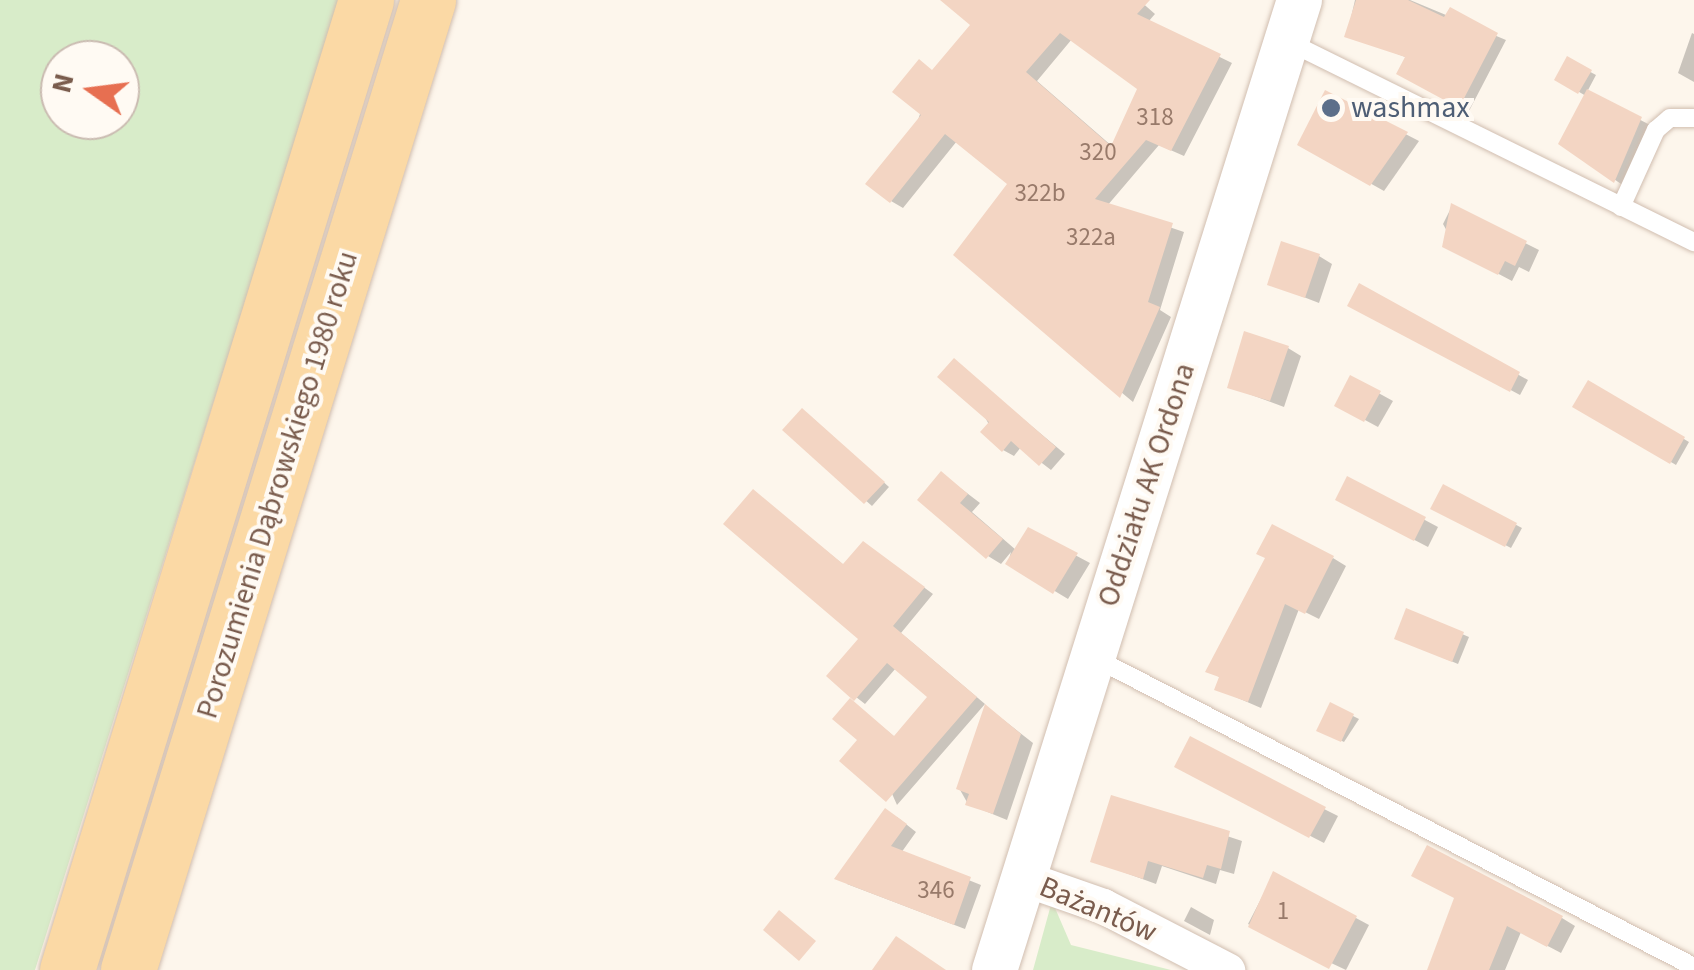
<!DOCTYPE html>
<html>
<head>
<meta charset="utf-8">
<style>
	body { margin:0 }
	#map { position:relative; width:1694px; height:970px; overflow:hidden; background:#fdf6ec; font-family:"Source Sans 3",sans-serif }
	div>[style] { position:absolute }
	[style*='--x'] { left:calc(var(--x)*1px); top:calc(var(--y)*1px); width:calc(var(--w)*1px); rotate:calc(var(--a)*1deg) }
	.green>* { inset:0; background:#d8ecc9 }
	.shadow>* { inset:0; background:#0003 }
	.building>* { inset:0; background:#f3d5c3 }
	.roads { filter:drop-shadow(0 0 2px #d1beb0) drop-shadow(0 0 2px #d1beb0) }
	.service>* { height:18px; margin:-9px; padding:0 9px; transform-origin:9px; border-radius:9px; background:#fff }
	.minor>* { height:35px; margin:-17.5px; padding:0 17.5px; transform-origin:17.5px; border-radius:17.5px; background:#fff }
	.tertiary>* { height:45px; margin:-22.5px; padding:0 22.5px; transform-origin:22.5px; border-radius:22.5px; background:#fff }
	.primary>* { height:55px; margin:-27.5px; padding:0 27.5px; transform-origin:27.5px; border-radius:27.5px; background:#fbd9a5 }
	.dots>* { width:28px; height:28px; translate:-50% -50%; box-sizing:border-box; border:5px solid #fffaf3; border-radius:50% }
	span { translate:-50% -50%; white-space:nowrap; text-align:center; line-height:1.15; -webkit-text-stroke:8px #fffaf3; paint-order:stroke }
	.number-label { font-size:25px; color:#987a6a }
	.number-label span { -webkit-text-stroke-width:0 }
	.service-label { font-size:30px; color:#4e5e75 }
	.left { translate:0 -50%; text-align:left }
	.street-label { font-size:30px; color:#7a5c4d }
	.north { position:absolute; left:40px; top:40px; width:100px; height:100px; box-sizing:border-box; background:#fffaf3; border:2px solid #cabbb1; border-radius:50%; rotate:284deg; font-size:28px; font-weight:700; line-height:40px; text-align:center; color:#7a5c4d }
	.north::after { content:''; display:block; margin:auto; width:35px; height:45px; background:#e76f51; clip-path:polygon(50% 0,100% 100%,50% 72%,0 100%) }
</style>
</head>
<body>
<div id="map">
	<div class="green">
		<div style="clip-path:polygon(evenodd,0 0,340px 0,35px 970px,0 970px,0 0,60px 60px,120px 60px,120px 120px,60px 120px,60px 60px)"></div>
		<div style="clip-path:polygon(1052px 901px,1071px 945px,1171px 970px,1033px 970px)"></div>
	</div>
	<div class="shadow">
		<div style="clip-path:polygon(evenodd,961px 0,1139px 0,1155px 14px,1148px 22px,1232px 63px,1184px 156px,1159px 145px,1107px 206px,1184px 232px,1160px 310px,1171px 317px,1133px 402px,956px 255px,1010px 184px,957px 141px,903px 208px,891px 201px,934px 72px,973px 24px,961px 0,1072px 39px,1140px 88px,1113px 147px,1037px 81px,1072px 39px)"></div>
		<div style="clip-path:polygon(1355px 0,1410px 0,1506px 40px,1469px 111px,1400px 73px,1408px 58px,1347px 35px)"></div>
		<div style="clip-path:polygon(1692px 33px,1694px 34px,1694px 82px,1678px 73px)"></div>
		<div style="clip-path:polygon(1568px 60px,1596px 75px,1587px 92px,1650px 125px,1624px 186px,1561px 143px,1586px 96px,1557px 79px)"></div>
		<div style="clip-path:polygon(1326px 93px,1419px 141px,1384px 191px,1300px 144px)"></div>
		<div style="clip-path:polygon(1452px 206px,1539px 250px,1529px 272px,1519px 267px,1512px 281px,1459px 253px,1443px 224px)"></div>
		<div style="clip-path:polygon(1319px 256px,1332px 264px,1319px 303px,1270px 284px)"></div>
		<div style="clip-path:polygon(1360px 286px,1528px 380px,1520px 395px,1351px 305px)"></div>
		<div style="clip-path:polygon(1288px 348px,1301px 356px,1284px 407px,1230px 387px)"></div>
		<div style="clip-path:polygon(954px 361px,1065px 454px,1051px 470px,1021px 447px,1014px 456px,1003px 450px)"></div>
		<div style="clip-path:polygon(1351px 378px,1393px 401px,1378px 427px,1337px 405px)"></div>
		<div style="clip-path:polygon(1589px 383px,1689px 442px,1676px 465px,1575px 406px)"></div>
		<div style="clip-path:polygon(808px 414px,889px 487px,872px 506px,785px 430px)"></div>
		<div style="clip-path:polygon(942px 474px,980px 503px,972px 512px,1016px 550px,1028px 530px,1090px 563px,1068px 599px,1008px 563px,1011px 552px,1001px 564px,988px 556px)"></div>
		<div style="clip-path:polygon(1348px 479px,1438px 527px,1428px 547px,1351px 507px)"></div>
		<div style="clip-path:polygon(1444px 487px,1522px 528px,1511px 548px,1434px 508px)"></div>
		<div style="clip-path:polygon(754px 492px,845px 566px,873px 550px,933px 594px,901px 633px,985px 704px,897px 805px,851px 701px,896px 738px,931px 697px,896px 668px,865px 704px,829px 676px,861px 639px)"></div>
		<div style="clip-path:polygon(1333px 558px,1346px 566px,1319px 619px,1299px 609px,1261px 708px,1217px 689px,1221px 678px,1209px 671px)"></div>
		<div style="clip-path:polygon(1408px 611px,1469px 637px,1458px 664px,1403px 641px)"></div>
		<div style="clip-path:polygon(1331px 705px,1359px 719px,1344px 742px,1320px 730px)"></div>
		<div style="clip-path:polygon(987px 707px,1033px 743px,1007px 820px,968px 804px,959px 788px)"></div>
		<div style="clip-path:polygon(1190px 774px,1324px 809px,1338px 816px,1324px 843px)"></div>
		<div style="clip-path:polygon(1112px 798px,1242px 841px,1234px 874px,1220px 870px,1216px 884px,1162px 866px,1156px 884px,1093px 861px)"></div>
		<div style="clip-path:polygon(897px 817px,916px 832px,901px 853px,981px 885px,965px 929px,847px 884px)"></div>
		<div style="clip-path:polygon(1274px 874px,1369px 925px,1346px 970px,1248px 924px)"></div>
		<div style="clip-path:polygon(1457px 898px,1562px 918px,1575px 926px,1561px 953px,1521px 932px,1505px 970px,1430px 970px)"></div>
		<div style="clip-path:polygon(1191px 907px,1214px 920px,1210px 935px,1184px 921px)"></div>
	</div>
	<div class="building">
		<div style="clip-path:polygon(evenodd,940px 0,1150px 0,1137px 14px,1221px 54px,1171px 151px,1146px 140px,1095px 199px,1173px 223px,1148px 302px,1160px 307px,1120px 398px,953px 255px,1007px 184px,945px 134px,890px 203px,865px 184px,921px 115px,892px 92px,919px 59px,932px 70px,970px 25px,940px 0,1060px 33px,1137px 89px,1111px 146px,1026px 72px,1060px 33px)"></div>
		<div style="clip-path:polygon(1356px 0,1408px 0,1444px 17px,1450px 7px,1498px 33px,1459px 108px,1396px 74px,1405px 57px,1344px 37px)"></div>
		<div style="clip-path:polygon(1567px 56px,1592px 70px,1578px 94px,1554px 80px)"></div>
		<div style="clip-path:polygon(1587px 89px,1642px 117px,1614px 183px,1558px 144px)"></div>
		<div style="clip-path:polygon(1325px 90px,1408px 132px,1370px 186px,1297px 145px)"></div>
		<div style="clip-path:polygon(1451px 203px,1527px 241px,1515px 266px,1505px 261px,1498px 275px,1442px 247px)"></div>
		<div style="clip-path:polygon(1281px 241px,1320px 254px,1305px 298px,1267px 285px)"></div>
		<div style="clip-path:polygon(1359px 283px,1520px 372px,1510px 392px,1347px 306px)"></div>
		<div style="clip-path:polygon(1244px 331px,1289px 346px,1270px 401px,1227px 388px)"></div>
		<div style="clip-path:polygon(954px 358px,1056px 447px,1039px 466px,1011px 441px,1002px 452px,980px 432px,989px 422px,937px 377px)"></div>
		<div style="clip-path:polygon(1350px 375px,1381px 391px,1364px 422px,1334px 406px)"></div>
		<div style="clip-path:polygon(1588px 380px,1685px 437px,1670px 464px,1572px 407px)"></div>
		<div style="clip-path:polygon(802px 408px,885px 482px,864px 504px,782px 430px)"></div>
		<div style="clip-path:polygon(941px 471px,968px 494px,960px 503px,1003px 539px,986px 559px,917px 500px)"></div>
		<div style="clip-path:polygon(1347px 476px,1426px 517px,1414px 541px,1335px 500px)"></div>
		<div style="clip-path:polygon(1443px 484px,1517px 523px,1505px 547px,1430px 509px)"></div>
		<div style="clip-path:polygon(753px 489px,843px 564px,863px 541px,925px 587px,893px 626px,977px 697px,886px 802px,839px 761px,857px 740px,832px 719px,850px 698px,894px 736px,927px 697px,887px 663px,854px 701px,826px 676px,858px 639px,723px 524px)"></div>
		<div style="clip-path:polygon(1272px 524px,1334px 556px,1305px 614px,1285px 604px,1248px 702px,1214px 690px,1219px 677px,1205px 672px,1265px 558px,1256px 554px)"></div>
		<div style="clip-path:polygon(1028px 527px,1078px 553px,1053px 594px,1005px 564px)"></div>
		<div style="clip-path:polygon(1406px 608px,1464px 632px,1452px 662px,1394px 639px)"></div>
		<div style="clip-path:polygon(1330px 702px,1354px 714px,1341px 742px,1316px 731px)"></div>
		<div style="clip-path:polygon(985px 704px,1021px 734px,993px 814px,965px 805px,969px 794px,956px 789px)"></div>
		<div style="clip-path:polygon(1190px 736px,1326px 807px,1309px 838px,1174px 767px)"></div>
		<div style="clip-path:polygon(1111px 795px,1230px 831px,1221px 869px,1207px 865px,1203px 878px,1148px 861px,1143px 879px,1090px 862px)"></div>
		<div style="clip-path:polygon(885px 808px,907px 824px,891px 846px,971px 877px,954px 925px,834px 879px)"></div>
		<div style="clip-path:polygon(1427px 845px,1563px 916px,1547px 947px,1507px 926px,1489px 970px,1427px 970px,1454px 898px,1411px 876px)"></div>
		<div style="clip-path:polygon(1273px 871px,1357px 916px,1329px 969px,1248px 927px)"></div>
		<div style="clip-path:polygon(779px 910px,816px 941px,799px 961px,763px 930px)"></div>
		<div style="clip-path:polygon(896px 936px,946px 970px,872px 970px)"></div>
	</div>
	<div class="roads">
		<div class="service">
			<div style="--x:1287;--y:41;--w:454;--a:26.3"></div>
			<div style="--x:1621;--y:207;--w:85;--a:-65.6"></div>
			<div style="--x:1656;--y:130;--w:18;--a:-41"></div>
			<div style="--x:1670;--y:118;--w:24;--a:0"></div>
			<div style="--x:1093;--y:657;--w:676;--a:27.28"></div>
		</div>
		<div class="minor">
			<div style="--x:1023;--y:878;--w:85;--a:19.3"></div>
			<div style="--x:1103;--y:906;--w:140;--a:27.3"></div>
		</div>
		<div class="tertiary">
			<div style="--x:994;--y:970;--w:1017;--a:-72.55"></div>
		</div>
		<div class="primary">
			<div style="--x:67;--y:970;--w:1015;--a:-72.87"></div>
			<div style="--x:128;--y:970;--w:1015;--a:-72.81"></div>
		</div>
	</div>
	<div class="dots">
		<div style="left:1331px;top:108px;background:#5c6f8a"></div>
	</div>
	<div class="number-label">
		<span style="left:1155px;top:117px">318</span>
		<span style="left:1098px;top:152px">320</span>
		<span style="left:1040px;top:193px">322b</span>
		<span style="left:1091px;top:237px">322a</span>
		<span style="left:936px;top:890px">346</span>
		<span style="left:1283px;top:911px">1</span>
	</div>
	<div class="service-label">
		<span class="left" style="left:1351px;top:108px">washmax</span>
	</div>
	<div class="street-label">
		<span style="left:278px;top:485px;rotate:-73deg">Porozumienia Dąbrowskiego 1980 roku</span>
		<span style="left:1147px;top:485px;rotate:-72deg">Oddziału AK Ordona</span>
		<span style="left:1098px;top:910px;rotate:23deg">Bażantów</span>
	</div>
	<div class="north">N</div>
</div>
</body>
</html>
